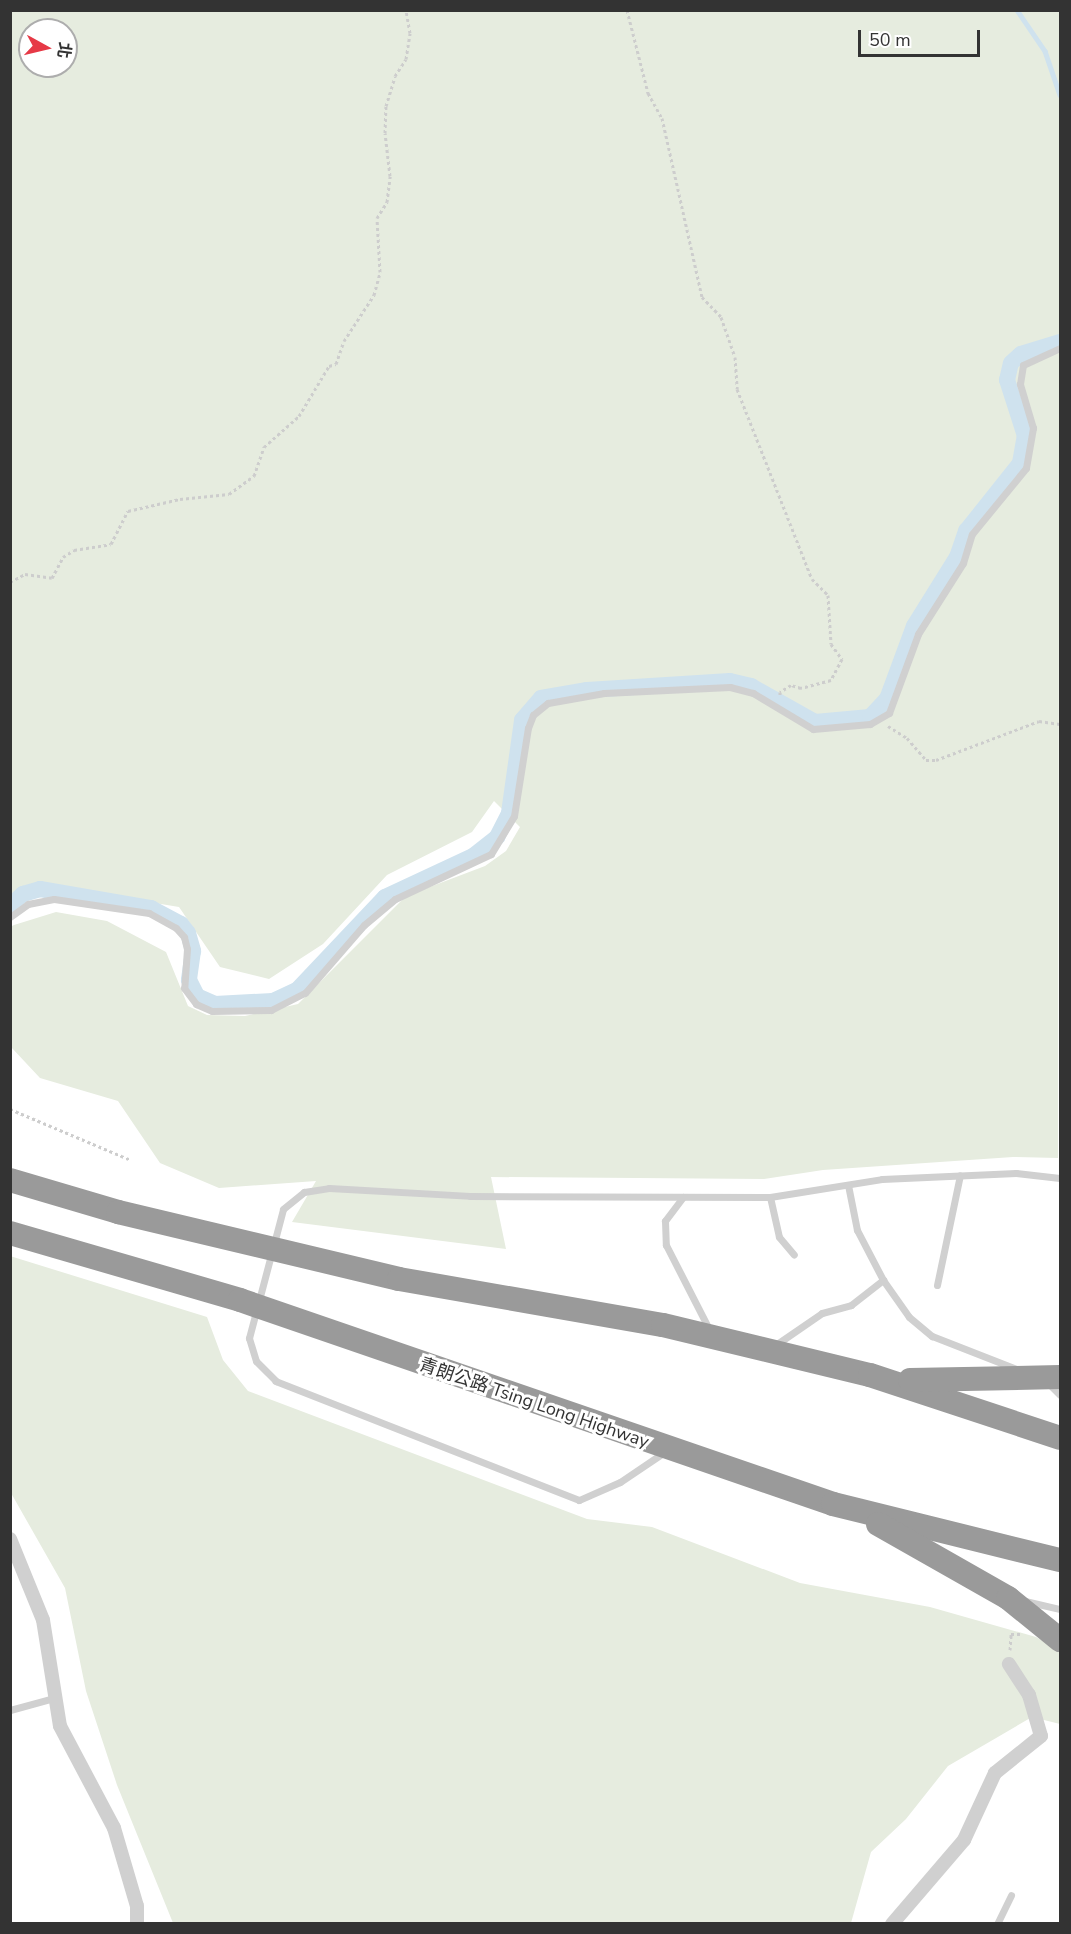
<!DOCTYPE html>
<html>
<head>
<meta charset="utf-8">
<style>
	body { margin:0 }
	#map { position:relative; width:1071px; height:1934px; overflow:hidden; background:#fff; font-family:"Nunito Sans","Noto Sans TC",sans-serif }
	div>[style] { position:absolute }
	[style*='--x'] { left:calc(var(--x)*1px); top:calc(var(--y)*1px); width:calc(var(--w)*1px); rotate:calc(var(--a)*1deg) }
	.green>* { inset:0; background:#e6ecdf }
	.stream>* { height:4.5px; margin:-2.25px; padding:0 2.25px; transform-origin:2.25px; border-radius:2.25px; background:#cfe2ee }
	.canal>* { height:16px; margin:-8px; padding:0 8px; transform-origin:8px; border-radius:8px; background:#cfe2ee }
	.path>* { height:3px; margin-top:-1.5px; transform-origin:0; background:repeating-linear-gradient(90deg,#cdcdcd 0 3px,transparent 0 6px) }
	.service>* { height:7px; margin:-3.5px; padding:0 3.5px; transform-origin:3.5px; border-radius:3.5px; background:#d0d0d0 }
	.minor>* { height:14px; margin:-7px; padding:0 7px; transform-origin:7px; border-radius:7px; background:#d0d0d0 }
	.motorway>* { height:24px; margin:-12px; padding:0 12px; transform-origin:12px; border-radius:12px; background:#9a9a9a }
	span { translate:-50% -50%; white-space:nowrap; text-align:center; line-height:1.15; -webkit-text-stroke:6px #fff; paint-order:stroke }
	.street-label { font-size:18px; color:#333 }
	.frame { position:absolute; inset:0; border:12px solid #333; pointer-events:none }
	.north { position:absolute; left:18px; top:18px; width:60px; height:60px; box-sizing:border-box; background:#fff; border:2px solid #adadad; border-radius:50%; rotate:98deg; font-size:16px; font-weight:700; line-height:24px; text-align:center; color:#333 }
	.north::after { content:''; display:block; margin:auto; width:21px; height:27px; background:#e63946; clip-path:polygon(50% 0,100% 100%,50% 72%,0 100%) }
	.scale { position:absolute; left:858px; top:30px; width:122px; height:27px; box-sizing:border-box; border:3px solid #333; border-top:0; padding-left:8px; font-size:18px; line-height:21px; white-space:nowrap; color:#333; -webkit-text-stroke:4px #fff; paint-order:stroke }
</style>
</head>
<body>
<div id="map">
	<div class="green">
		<div style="clip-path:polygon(evenodd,11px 11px,1060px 11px,1058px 1158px,1013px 1157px,823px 1170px,764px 1179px,491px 1177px,506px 1249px,292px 1222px,316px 1181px,219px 1188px,160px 1163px,118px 1101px,40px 1078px,11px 1047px,10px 927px,14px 925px,56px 912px,107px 921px,166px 952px,188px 1006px,207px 1015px,245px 1016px,298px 1004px,406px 896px,485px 866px,506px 851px,520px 827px,494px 801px,472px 832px,387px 875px,323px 944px,269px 979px,220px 967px,179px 907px,41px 884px,11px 898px,11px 11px,30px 30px,66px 30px,66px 66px,30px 66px,30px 30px)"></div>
		<div style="clip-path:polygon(10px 1256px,207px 1317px,223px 1360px,248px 1391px,587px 1519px,652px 1527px,800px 1583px,930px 1607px,1036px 1637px,1060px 1651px,1060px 1724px,1032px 1717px,948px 1766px,906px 1819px,871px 1852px,851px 1923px,173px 1923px,117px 1785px,86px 1691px,65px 1588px,11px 1493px)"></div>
	</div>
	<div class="stream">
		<div style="--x:1017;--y:10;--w:50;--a:55.7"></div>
		<div style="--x:1045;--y:51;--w:46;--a:71.2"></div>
	</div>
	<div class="canal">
		<div style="--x:10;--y:906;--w:18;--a:-43"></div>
		<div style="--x:23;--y:894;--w:18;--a:-16"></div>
		<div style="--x:40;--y:889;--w:113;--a:9.7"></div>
		<div style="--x:151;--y:908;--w:34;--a:28"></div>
		<div style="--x:181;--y:924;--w:11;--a:52"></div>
		<div style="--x:188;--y:933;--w:19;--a:74"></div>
		<div style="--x:193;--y:951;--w:29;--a:98"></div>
		<div style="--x:189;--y:980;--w:18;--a:63"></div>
		<div style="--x:197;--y:996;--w:20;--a:24"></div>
		<div style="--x:215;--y:1004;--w:58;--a:-3"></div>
		<div style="--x:273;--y:1001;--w:26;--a:-25"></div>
		<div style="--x:297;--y:990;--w:128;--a:-46.6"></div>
		<div style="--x:385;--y:897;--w:97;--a:-25"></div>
		<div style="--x:473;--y:856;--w:31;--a:-38"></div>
		<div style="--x:497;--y:837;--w:27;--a:-63"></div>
		<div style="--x:509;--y:813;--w:94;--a:-82"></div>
		<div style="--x:522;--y:720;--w:29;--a:-49"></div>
		<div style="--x:541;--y:698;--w:47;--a:-9.9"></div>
		<div style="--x:587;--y:690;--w:143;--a:-3.6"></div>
		<div style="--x:730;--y:681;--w:22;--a:13"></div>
		<div style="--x:751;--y:686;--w:73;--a:29.4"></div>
		<div style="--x:815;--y:722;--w:55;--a:-5.2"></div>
		<div style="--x:870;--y:717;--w:25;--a:-47"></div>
		<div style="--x:887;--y:699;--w:78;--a:-69.7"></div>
		<div style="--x:914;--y:626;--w:81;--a:-58.1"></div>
		<div style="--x:957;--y:557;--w:28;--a:-71"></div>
		<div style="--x:966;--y:531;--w:87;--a:-51.5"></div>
		<div style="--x:1020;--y:463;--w:27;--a:-80"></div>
		<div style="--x:1025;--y:436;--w:59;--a:-107.8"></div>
		<div style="--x:1007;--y:380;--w:17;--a:-77"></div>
		<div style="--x:1011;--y:363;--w:13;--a:-42"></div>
		<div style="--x:1021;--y:354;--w:41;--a:-17.1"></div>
	</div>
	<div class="path">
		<div style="--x:627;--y:10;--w:86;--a:75.8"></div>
		<div style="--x:648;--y:93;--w:29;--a:61"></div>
		<div style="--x:662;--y:118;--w:183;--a:77.4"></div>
		<div style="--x:702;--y:297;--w:28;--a:46"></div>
		<div style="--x:721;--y:317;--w:42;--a:70.7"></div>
		<div style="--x:735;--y:357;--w:32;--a:86"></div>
		<div style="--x:737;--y:389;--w:204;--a:68.5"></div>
		<div style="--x:812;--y:579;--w:23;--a:45"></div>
		<div style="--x:828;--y:595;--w:49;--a:86.5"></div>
		<div style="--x:831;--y:644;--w:19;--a:54"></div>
		<div style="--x:842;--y:659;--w:24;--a:118"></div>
		<div style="--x:831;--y:680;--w:31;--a:165"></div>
		<div style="--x:801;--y:688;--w:10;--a:-163"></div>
		<div style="--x:791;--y:685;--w:13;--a:148"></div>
		<div style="--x:780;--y:692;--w:5;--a:90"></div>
		<div style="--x:10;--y:582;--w:17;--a:-28"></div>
		<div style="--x:25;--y:574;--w:27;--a:8"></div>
		<div style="--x:52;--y:578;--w:24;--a:-62"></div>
		<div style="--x:63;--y:557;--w:13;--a:-32"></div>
		<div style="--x:74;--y:550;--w:37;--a:-9"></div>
		<div style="--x:111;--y:544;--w:37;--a:-63"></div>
		<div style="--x:128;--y:511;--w:53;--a:-13"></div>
		<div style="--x:180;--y:499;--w:49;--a:-5.8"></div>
		<div style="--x:229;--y:494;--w:31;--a:-36"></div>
		<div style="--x:254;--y:476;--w:31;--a:-71"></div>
		<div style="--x:264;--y:447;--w:47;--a:-41.5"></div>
		<div style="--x:299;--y:416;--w:58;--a:-59"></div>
		<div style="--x:329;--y:366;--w:7;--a:-16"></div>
		<div style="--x:336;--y:364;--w:24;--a:-71"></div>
		<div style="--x:344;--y:341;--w:55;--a:-56.9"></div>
		<div style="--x:374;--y:295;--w:24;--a:-75"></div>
		<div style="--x:380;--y:272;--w:54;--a:-93.2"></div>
		<div style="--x:377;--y:218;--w:19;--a:-58"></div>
		<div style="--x:387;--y:202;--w:26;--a:-83"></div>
		<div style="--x:390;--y:176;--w:43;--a:-96.6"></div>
		<div style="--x:385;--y:133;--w:27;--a:-88"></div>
		<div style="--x:386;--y:106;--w:31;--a:-73"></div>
		<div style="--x:395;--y:76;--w:20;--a:-57"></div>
		<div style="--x:406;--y:59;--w:26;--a:-81"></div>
		<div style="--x:410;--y:33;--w:23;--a:-100"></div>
		<div style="--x:888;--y:726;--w:22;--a:32"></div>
		<div style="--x:907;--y:738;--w:29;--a:49"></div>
		<div style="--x:926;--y:760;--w:10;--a:0"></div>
		<div style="--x:936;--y:760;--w:110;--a:-20.7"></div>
		<div style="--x:1039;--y:721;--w:21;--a:8"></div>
		<div style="--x:10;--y:1109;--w:131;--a:22.9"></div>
		<div style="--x:1010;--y:1650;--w:16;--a:-86"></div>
		<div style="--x:1011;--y:1634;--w:10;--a:0"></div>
	</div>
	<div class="service">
		<div style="--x:10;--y:917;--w:22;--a:-36"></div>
		<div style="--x:28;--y:904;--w:26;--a:-11"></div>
		<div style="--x:54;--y:899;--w:96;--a:8.4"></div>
		<div style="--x:149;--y:913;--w:31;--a:29"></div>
		<div style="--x:176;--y:928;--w:12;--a:48"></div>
		<div style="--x:184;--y:937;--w:12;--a:76"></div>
		<div style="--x:187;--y:949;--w:39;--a:94"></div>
		<div style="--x:184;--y:988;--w:20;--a:53"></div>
		<div style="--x:196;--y:1004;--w:17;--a:24"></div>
		<div style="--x:212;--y:1011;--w:59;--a:-1"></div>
		<div style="--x:271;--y:1010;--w:38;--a:-27"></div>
		<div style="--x:305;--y:993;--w:90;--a:-49.1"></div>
		<div style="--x:364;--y:925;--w:40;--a:-40"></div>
		<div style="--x:395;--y:899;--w:106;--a:-25.1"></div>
		<div style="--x:491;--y:854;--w:44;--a:-58.8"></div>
		<div style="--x:514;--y:816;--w:89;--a:-81"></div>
		<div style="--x:528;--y:728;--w:14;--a:-69"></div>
		<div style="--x:533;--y:715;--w:19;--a:-39"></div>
		<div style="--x:548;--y:703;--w:57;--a:-10.1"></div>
		<div style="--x:604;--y:693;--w:126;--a:-2.7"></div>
		<div style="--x:730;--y:687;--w:24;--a:15"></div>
		<div style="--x:753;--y:693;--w:70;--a:31"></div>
		<div style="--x:813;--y:729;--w:57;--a:-5"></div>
		<div style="--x:870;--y:724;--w:22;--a:-30"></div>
		<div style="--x:889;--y:713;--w:84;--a:-69.8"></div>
		<div style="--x:918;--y:634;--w:84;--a:-57.6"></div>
		<div style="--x:963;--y:563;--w:30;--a:-73"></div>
		<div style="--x:972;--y:534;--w:85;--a:-50.7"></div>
		<div style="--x:1026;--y:468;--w:41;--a:-80.1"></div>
		<div style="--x:1033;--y:428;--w:46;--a:-106.5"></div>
		<div style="--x:1020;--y:384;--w:19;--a:-81"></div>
		<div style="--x:1023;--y:365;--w:41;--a:-24.7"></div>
		<div style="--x:848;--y:1185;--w:46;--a:78.7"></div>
		<div style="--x:857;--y:1230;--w:56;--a:62.5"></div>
		<div style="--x:883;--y:1280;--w:45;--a:54.9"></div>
		<div style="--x:909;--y:1317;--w:30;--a:40"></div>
		<div style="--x:932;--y:1336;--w:90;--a:21.4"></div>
		<div style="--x:683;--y:1197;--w:30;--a:127"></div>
		<div style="--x:665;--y:1221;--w:24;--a:88"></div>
		<div style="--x:666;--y:1245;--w:97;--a:62.9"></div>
		<div style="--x:770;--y:1197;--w:41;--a:77.3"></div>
		<div style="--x:779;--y:1237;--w:23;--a:50"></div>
		<div style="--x:937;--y:1285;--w:112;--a:-78.2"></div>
		<div style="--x:774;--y:1346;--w:58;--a:-34.5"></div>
		<div style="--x:822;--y:1313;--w:30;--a:-15"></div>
		<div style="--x:851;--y:1305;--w:41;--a:-38"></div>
		<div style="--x:1048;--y:1383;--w:17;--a:45"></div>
		<div style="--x:663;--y:1453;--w:52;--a:146"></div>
		<div style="--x:620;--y:1482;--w:45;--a:156.3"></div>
		<div style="--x:579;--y:1500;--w:326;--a:-158.6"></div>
		<div style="--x:276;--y:1381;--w:28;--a:-135"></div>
		<div style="--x:256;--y:1361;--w:24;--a:-107"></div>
		<div style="--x:249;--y:1338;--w:133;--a:-75.2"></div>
		<div style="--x:283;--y:1209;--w:27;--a:-39"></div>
		<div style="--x:304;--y:1192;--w:25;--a:-9"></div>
		<div style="--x:329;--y:1188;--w:141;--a:3.2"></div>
		<div style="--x:470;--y:1196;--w:300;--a:0.2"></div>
		<div style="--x:770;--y:1197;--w:113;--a:-9.1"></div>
		<div style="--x:882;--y:1179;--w:134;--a:-2.6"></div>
		<div style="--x:1016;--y:1173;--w:44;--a:6.5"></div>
		<div style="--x:1025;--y:1601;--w:36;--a:13"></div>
		<div style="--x:10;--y:1710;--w:46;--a:-15.3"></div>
		<div style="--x:997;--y:1924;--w:32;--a:-64"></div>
	</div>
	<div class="minor">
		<div style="--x:10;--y:1539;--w:87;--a:67.8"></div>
		<div style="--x:43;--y:1620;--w:107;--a:80.9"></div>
		<div style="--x:60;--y:1726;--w:115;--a:62.1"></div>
		<div style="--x:114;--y:1828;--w:81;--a:73.6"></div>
		<div style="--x:137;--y:1906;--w:18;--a:90"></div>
		<div style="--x:892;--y:1924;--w:111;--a:-49.4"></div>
		<div style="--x:964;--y:1840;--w:74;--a:-65.2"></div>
		<div style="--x:995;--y:1773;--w:59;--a:-38.8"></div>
		<div style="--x:1041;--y:1736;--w:43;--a:-106.3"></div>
		<div style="--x:1029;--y:1695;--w:37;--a:-123"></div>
	</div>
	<div class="motorway">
		<div style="--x:10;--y:1180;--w:113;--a:16.5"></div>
		<div style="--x:118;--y:1212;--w:289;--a:13.4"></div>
		<div style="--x:399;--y:1279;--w:268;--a:9.9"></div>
		<div style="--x:663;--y:1325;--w:213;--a:13.6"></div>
		<div style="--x:870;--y:1375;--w:200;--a:18.3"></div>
		<div style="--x:10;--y:1233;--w:240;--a:16.2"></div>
		<div style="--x:240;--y:1300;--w:627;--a:18.98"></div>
		<div style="--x:833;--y:1504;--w:234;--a:13.9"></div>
		<div style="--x:910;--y:1380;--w:150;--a:-1.1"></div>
		<div style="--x:878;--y:1524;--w:150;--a:29.6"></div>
		<div style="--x:1008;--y:1598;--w:67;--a:38.9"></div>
	</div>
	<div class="street-label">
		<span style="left:534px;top:1403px;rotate:19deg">青朗公路 Tsing Long Highway</span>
	</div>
	<div class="frame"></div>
	<div class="north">北</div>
	<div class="scale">50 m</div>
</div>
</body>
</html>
